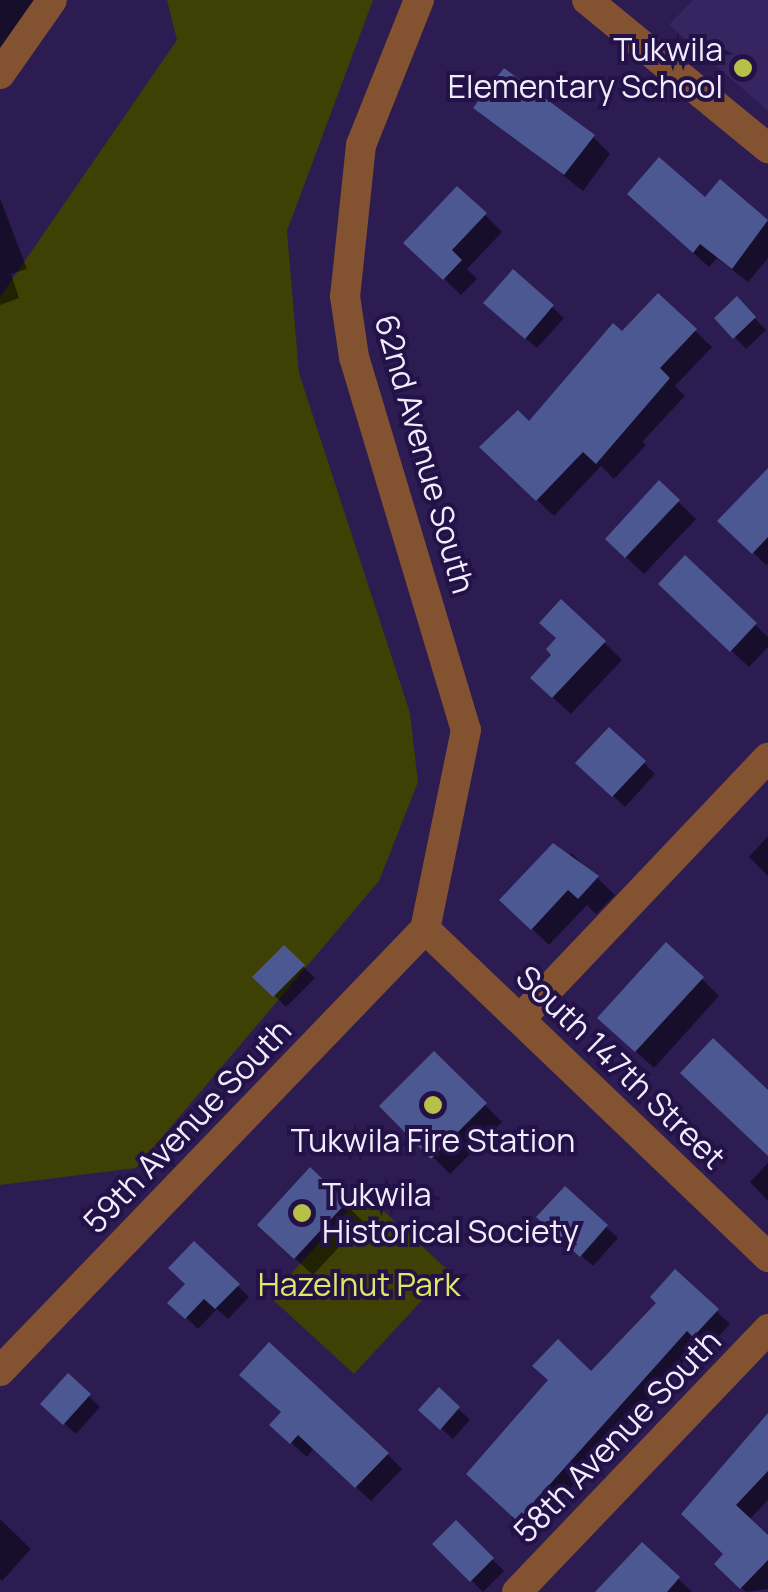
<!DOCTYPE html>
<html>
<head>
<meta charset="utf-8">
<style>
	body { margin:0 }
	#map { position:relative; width:768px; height:1592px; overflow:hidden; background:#2c1c52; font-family:Manrope,sans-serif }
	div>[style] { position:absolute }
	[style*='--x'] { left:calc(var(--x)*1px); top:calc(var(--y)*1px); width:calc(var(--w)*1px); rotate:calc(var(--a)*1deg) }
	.built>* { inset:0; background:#372561 }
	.green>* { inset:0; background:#3e4103 }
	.shadow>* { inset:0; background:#0007 }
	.building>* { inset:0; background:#4c5892 }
	.minor>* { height:30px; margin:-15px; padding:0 15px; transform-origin:15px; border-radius:15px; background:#835231 }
	.dots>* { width:28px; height:28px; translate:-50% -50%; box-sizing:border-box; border:5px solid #231147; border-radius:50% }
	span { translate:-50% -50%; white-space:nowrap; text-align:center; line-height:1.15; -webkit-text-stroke:8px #231147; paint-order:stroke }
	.poi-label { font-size:32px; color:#efedfb }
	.right { translate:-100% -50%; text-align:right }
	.left { translate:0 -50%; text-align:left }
	.street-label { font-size:32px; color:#efedfb }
	.park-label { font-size:32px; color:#dee868 }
</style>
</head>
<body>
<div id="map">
	<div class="built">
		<div style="clip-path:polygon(693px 0,768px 0,768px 111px,669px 25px)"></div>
	</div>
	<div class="green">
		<div style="clip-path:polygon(167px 0,373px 0,287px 231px,299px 373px,410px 713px,418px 782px,379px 881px,136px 1168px,0 1185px,0 297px,177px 40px)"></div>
		<div style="clip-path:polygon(364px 1193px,449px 1271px,354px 1374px,270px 1297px)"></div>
	</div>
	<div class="shadow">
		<div style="clip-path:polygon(0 0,63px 0,0 73px)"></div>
		<div style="clip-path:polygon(477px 108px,593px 137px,610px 154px,583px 191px)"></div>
		<div style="clip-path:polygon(721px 182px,768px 223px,768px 258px,748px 282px,717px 258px,709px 267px,646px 210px,705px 201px)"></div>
		<div style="clip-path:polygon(0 198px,27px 269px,11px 274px,19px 298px,0 305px)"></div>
		<div style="clip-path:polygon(485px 215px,502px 232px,467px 269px,477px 279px,461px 295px,407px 243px)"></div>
		<div style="clip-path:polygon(658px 296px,712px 347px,675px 386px,685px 396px,642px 442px,646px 445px,614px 479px,601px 466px,554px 516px,499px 464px,530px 424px)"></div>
		<div style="clip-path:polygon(737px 300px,766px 330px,746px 349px,717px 318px)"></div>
		<div style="clip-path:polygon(552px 307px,564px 318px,537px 348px,498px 315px)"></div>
		<div style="clip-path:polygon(768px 471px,768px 563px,766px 565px,721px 521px)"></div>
		<div style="clip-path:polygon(659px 483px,696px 519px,644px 574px,625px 556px)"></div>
		<div style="clip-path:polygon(685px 558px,768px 637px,768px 647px,749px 667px,678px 601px)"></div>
		<div style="clip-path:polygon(604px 642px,622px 660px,571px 714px,550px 695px)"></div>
		<div style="clip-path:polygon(644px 763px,655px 774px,625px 807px,590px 774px)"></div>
		<div style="clip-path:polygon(768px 836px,768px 876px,749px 857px)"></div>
		<div style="clip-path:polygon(571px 853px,615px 895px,596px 914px,587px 905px,549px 945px,520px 917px)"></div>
		<div style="clip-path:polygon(284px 948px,315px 978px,286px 1007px,256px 977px)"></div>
		<div style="clip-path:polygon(702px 979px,719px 996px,654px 1068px,618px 1035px)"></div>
		<div style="clip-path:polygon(434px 1054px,502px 1122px,450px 1174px,382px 1106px)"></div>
		<div style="clip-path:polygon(768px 1163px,768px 1201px,750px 1182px)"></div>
		<div style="clip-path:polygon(565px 1189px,618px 1238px,593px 1266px,551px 1229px)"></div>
		<div style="clip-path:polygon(345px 1204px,363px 1221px,313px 1275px,277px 1242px)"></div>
		<div style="clip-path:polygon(194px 1244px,249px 1297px,228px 1319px,217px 1309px,198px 1329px,171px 1303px,188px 1284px)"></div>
		<div style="clip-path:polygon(675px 1273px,730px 1324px,708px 1348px,701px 1342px,532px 1532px,482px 1487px,660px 1303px)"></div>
		<div style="clip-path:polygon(68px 1376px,100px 1407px,76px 1434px,55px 1415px)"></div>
		<div style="clip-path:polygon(439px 1391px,470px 1420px,453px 1439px,433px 1421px)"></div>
		<div style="clip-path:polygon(284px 1413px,387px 1454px,402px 1469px,371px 1501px,314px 1448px,307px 1457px,288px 1440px)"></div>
		<div style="clip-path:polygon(768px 1419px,768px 1500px,749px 1520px,768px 1539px,768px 1589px,746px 1592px,717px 1564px,726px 1555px,684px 1514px)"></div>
		<div style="clip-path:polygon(0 1519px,31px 1549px,2px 1581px,0 1579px)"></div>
		<div style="clip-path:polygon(456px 1523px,504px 1571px,483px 1592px,436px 1544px)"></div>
		<div style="clip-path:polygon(643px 1545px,692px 1592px,603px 1592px)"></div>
	</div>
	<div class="building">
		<div style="clip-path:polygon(504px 68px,595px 135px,564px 175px,473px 108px)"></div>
		<div style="clip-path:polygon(659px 157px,705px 197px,720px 179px,768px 220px,732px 269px,700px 244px,693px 253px,627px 194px)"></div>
		<div style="clip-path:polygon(457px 186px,487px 213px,452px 250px,462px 260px,443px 280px,403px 243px)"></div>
		<div style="clip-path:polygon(513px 269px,554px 305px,525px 339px,483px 303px)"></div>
		<div style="clip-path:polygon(658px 293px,697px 329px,660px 368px,670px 378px,596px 464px,583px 452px,536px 501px,479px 447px,518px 410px,529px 421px,613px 323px,622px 331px)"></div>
		<div style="clip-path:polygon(737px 296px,756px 317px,733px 339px,714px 318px)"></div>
		<div style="clip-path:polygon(768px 468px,768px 537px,752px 554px,717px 521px)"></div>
		<div style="clip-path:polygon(659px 480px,680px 500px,625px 558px,605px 539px)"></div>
		<div style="clip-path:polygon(685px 555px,757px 623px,730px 652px,658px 584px)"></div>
		<div style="clip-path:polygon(561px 599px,606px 641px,552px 698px,530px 678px,551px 655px,546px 649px,556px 638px,539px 623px)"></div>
		<div style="clip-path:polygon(609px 727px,646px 761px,612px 797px,575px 763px)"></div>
		<div style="clip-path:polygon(553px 843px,599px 876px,578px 899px,568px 890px,531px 930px,499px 900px)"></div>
		<div style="clip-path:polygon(666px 942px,704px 977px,635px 1052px,597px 1018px)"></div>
		<div style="clip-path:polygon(284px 945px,305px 965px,273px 997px,252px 977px)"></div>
		<div style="clip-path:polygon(713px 1038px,768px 1090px,768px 1156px,680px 1073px)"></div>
		<div style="clip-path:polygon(434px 1051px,487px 1103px,431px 1159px,379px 1106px)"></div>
		<div style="clip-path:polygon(310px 1167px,347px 1202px,294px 1259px,257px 1225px)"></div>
		<div style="clip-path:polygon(565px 1186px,608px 1225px,580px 1257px,536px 1217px)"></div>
		<div style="clip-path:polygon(194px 1241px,240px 1284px,215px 1309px,204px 1299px,185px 1319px,167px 1303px,185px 1284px,168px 1268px)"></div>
		<div style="clip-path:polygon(675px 1269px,719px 1309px,693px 1337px,687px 1331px,517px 1521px,466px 1474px,548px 1380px,532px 1366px,558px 1339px,591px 1371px,656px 1303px,650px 1297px)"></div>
		<div style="clip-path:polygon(269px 1342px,389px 1453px,355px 1488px,298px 1435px,290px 1444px,269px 1425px,281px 1412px,239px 1375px)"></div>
		<div style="clip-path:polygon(68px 1373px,91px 1394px,63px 1425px,40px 1404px)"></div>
		<div style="clip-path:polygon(439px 1387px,460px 1407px,440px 1430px,418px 1410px)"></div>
		<div style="clip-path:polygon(768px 1413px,768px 1471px,736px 1505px,768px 1535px,768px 1560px,740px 1589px,714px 1564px,723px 1554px,681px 1514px)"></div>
		<div style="clip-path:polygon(456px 1520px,494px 1558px,470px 1582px,432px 1544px)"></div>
		<div style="clip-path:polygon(642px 1542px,680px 1577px,667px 1592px,595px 1592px)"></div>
	</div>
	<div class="minor">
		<div style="--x:419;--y:0;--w:156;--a:111.8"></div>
		<div style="--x:361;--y:145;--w:152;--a:96"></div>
		<div style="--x:345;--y:296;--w:62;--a:81.6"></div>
		<div style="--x:354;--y:357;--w:389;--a:73.3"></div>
		<div style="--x:466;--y:730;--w:203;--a:101.6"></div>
		<div style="--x:587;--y:0;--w:234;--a:39.3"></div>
		<div style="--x:0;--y:74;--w:90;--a:-54.9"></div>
		<div style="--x:425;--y:929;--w:475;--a:43.7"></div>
		<div style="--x:520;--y:1019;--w:360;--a:-46.5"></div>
		<div style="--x:0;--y:1371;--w:613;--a:-46.12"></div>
		<div style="--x:517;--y:1592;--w:364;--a:-46.3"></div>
	</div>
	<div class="dots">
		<div style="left:743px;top:68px;background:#b8c147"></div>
		<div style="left:433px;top:1105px;background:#b8c147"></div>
		<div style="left:302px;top:1213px;background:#b8c147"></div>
	</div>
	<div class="poi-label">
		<span class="right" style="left:723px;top:68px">Tukwila<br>Elementary School</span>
		<span style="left:433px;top:1140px">Tukwila Fire Station</span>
		<span class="left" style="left:322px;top:1213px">Tukwila<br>Historical Society</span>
	</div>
	<div class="street-label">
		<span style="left:425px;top:454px;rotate:74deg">62nd Avenue South</span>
		<span style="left:621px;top:1067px;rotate:44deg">South 147th Street</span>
		<span style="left:187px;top:1126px;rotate:-46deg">59th Avenue South</span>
		<span style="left:617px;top:1436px;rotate:-46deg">58th Avenue South</span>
	</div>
	<div class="park-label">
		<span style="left:359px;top:1284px">Hazelnut Park</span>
	</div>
</div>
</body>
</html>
